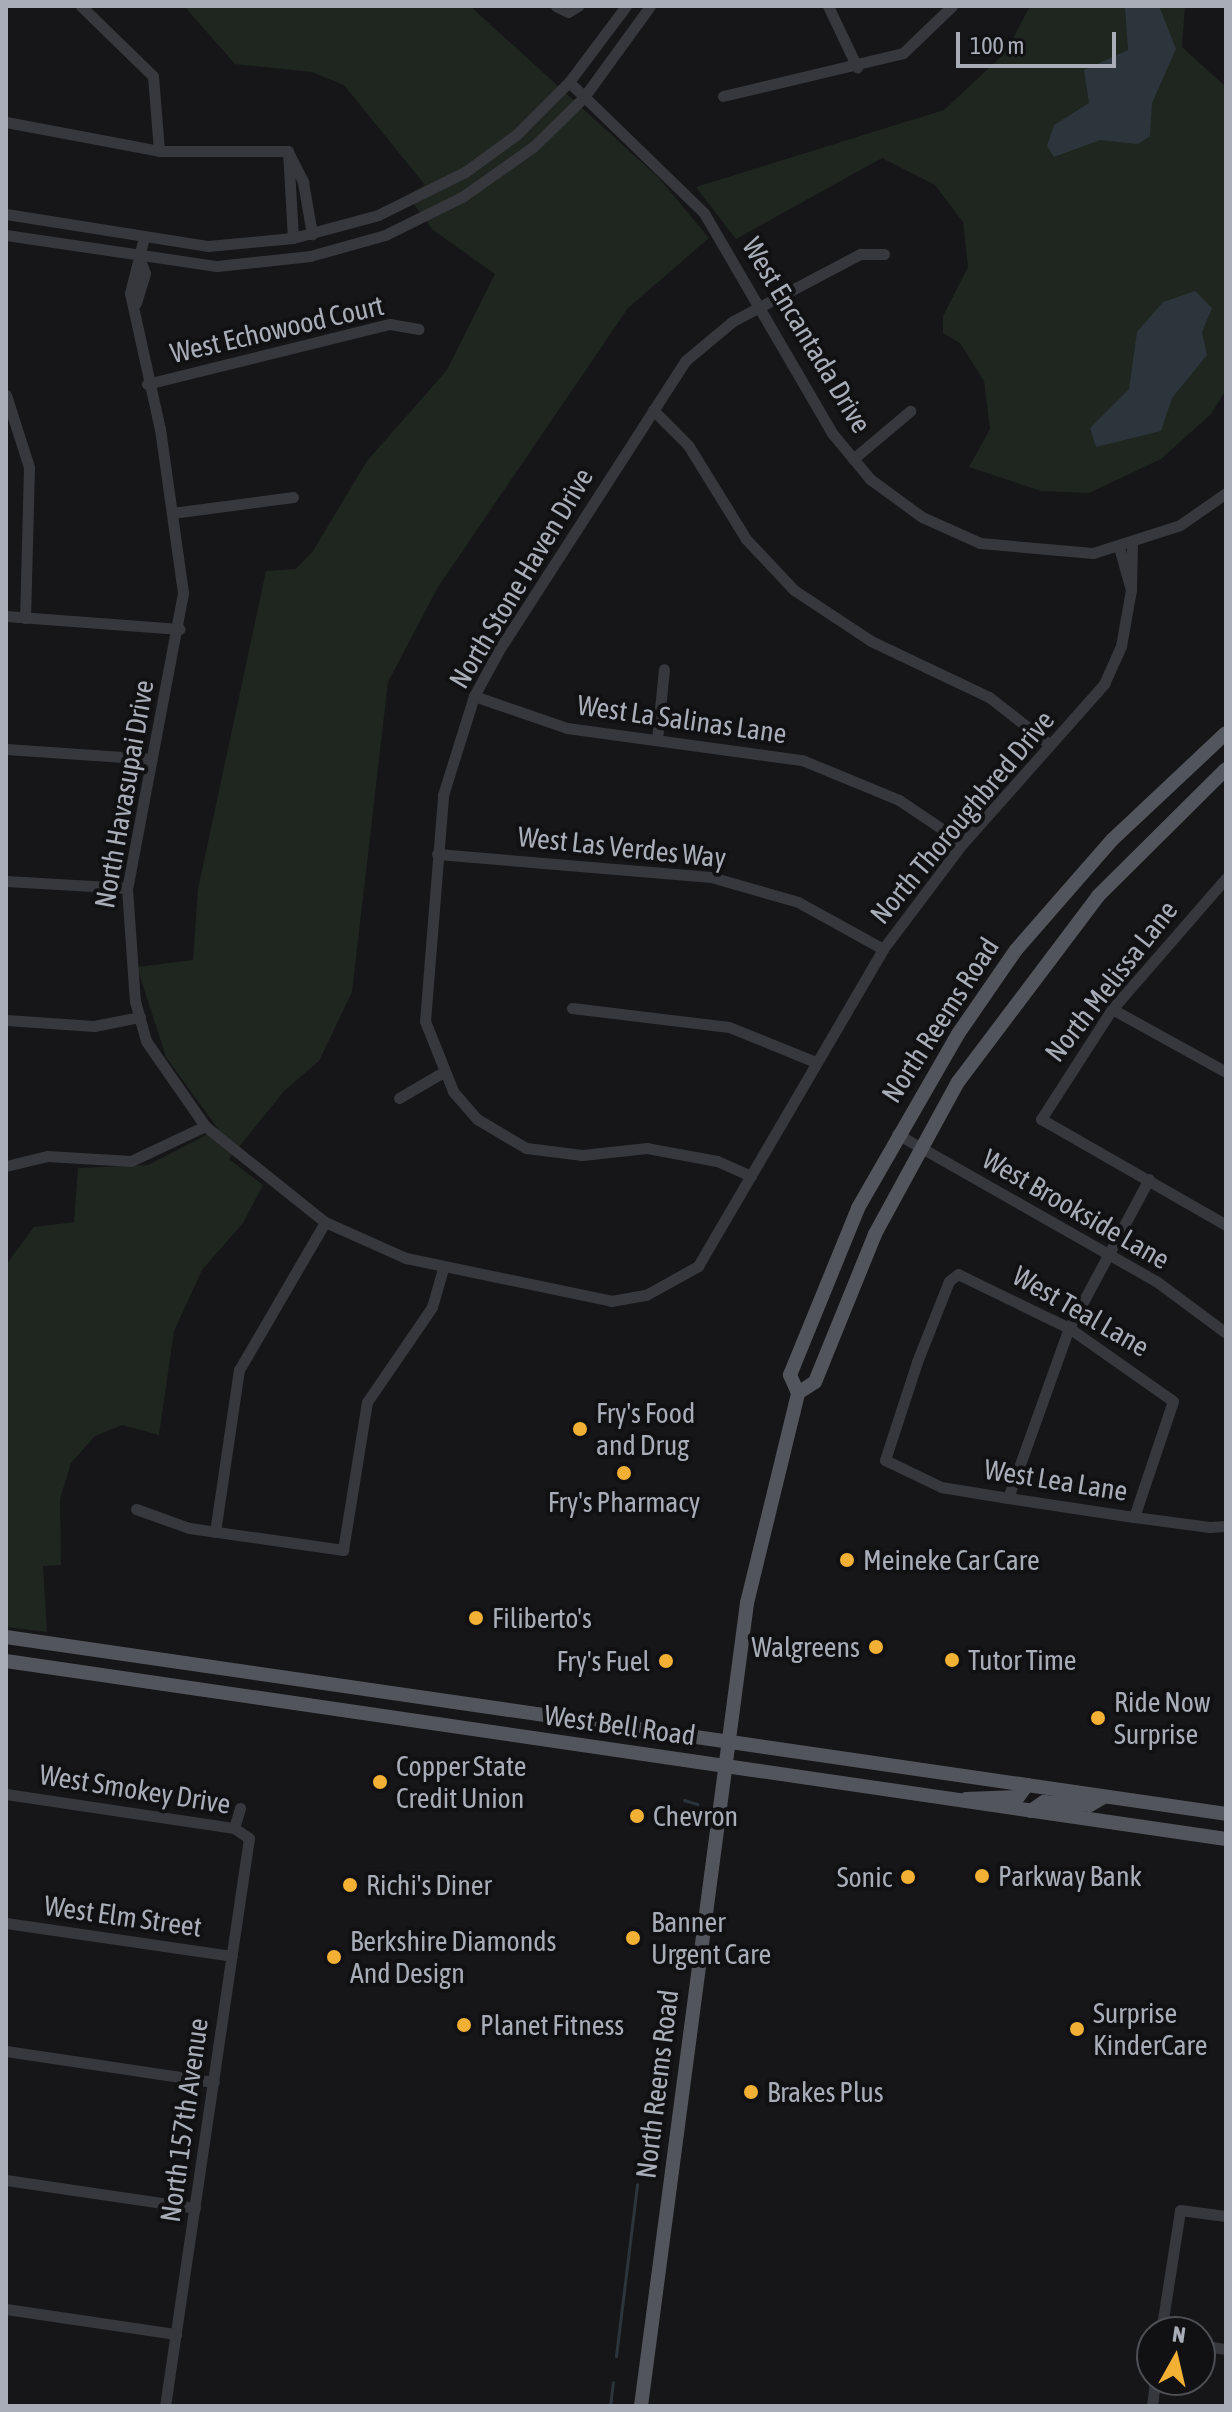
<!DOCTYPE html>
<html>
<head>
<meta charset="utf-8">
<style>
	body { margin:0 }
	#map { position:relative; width:1232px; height:2412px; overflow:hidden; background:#161618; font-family:"Asap Condensed",sans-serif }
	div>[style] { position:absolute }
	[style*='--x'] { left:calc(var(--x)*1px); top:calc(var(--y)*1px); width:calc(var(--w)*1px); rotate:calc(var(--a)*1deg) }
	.green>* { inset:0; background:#1e261f }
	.water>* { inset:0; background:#2c353c }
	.stream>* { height:3px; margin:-1.5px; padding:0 1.5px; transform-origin:1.5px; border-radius:1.5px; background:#2c353c }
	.minor>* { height:11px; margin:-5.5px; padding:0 5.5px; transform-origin:5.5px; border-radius:5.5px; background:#37383d }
	.major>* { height:14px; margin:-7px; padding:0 7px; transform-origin:7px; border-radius:7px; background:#53555c }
	.dots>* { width:22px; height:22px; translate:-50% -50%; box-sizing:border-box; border:4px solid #111113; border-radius:50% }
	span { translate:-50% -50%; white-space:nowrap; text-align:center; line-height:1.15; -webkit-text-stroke:8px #111113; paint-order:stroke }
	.street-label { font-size:28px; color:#a8adb8 }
	.poi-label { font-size:28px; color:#a8adb8 }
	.left { translate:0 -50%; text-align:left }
	.right { translate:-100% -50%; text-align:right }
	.frame { position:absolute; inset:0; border:8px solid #a8adb8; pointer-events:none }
	.north { position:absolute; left:1136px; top:2316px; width:80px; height:80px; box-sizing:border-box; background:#111113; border:2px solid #4d4f55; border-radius:50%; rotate:8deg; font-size:22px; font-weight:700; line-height:32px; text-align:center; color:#a8adb8 }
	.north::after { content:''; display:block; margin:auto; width:28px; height:36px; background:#f2b134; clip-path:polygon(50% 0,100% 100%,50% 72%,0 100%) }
	.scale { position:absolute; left:956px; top:32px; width:160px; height:36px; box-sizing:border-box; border:4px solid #a8adb8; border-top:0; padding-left:10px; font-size:24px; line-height:28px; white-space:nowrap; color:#a8adb8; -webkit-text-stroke:6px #111113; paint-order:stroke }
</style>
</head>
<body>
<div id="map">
	<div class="green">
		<div style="clip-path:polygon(184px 6px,470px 6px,659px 178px,709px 238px,628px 308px,438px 587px,388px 682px,352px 992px,319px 1061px,285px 1090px,229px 1159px,263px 1185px,243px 1223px,202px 1270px,174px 1331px,159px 1435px,122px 1425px,95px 1436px,71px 1463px,60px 1499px,61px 1565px,43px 1566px,47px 1632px,6px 1627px,6px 1265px,34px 1227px,74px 1222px,78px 1168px,148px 1165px,218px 1129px,166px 1057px,137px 967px,193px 960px,198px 889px,266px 571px,296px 569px,313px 551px,367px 461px,447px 370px,495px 274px,433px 230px,407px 195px,425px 185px,344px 85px,312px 72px,235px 64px)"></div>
		<div style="clip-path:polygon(1030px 6px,1185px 6px,1182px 47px,1226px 87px,1226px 390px,1211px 414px,1161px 459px,1089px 493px,1041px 491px,969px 467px,990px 429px,984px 381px,960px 343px,943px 333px,943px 316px,968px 267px,963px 222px,935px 185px,882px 158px,736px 239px,696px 187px,944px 110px,1006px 52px)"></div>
	</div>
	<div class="water">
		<div style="clip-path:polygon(1159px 6px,1176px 49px,1152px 103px,1150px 136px,1138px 144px,1100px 140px,1054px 157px,1047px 146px,1054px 125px,1089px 103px,1084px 70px,1128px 50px,1125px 7px)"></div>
		<div style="clip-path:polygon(1195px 291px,1212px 308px,1202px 332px,1207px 355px,1172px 398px,1161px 431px,1096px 447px,1090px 428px,1129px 389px,1137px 332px,1163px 302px)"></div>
	</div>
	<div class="stream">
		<div style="--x:684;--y:1800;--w:14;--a:17"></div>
		<div style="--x:616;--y:2356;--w:173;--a:-83"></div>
		<div style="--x:610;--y:2406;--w:24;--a:-83"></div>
	</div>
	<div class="minor">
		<div style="--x:81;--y:6;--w:100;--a:44.2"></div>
		<div style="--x:153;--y:76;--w:75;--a:85.4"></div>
		<div style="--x:556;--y:6;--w:13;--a:27"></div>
		<div style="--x:568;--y:12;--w:12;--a:-31"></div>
		<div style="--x:828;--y:6;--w:68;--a:64.6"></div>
		<div style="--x:569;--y:82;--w:188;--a:44.1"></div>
		<div style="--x:704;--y:213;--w:255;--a:59.8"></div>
		<div style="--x:832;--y:433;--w:60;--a:50.4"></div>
		<div style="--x:870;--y:479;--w:64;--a:36.2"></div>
		<div style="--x:922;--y:517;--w:64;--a:24.1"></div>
		<div style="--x:980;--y:543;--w:113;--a:5.1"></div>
		<div style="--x:1093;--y:553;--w:91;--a:-17.8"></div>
		<div style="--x:1180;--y:525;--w:56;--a:-34.8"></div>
		<div style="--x:723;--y:96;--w:185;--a:-13.4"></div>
		<div style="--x:903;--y:53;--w:68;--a:-43.8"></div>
		<div style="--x:6;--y:122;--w:156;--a:10.7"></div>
		<div style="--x:159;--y:151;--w:129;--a:0"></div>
		<div style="--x:288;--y:151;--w:87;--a:86.7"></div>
		<div style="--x:288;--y:152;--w:34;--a:63"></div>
		<div style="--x:303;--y:182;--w:53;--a:80.2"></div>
		<div style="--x:6;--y:214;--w:205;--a:9"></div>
		<div style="--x:208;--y:246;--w:85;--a:-5.4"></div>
		<div style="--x:293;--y:238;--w:88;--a:-15.1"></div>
		<div style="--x:378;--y:215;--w:97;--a:-26.3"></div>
		<div style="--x:465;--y:172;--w:63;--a:-36"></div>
		<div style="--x:516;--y:135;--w:75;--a:-45"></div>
		<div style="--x:569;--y:82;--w:95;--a:-53.1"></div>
		<div style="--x:6;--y:235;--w:213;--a:8.4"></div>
		<div style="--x:217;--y:266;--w:94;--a:-6.1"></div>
		<div style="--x:310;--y:256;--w:78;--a:-15.6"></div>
		<div style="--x:385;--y:235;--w:86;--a:-26.3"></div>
		<div style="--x:462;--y:197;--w:87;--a:-35.2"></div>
		<div style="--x:533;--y:147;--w:71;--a:-44.4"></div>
		<div style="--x:584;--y:97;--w:112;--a:-54"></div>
		<div style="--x:143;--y:241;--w:54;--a:104"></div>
		<div style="--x:130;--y:293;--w:139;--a:77.6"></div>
		<div style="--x:160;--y:429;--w:166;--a:82"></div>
		<div style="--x:183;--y:593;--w:300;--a:100.7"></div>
		<div style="--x:127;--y:888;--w:113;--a:86"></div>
		<div style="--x:135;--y:1001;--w:41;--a:74.6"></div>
		<div style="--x:146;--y:1041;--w:103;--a:55.2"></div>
		<div style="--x:205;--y:1126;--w:154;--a:38.7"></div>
		<div style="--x:325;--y:1222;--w:89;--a:24"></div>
		<div style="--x:406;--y:1258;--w:209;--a:11.8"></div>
		<div style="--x:611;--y:1301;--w:36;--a:-10"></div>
		<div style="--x:646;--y:1295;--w:60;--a:-29.1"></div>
		<div style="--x:698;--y:1266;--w:367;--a:-59.7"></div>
		<div style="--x:883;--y:949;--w:133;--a:-53"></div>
		<div style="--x:963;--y:843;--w:213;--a:-48.4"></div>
		<div style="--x:1104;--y:684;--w:42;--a:-65.9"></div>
		<div style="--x:1121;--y:646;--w:57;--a:-79.9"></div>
		<div style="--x:136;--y:303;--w:31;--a:-73"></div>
		<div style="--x:145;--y:273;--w:14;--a:-111"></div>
		<div style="--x:147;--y:384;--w:250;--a:-13.9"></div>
		<div style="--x:390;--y:324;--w:29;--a:10"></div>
		<div style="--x:6;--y:395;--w:76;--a:72.3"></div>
		<div style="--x:29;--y:467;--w:151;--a:91.5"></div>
		<div style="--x:653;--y:410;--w:49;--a:45"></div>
		<div style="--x:688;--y:445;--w:110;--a:58.3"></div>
		<div style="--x:746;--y:539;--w:70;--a:46.7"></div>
		<div style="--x:794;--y:590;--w:92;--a:33.5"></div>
		<div style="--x:871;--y:641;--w:131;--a:25.4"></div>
		<div style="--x:989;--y:697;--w:76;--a:38.1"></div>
		<div style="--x:853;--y:459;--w:75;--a:-40.1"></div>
		<div style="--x:172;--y:513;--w:122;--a:-7.5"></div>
		<div style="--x:1119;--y:547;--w:45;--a:74.4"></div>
		<div style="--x:1131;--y:590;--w:46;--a:-88.8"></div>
		<div style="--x:6;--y:616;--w:174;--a:4.3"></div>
		<div style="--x:474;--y:696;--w:98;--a:19"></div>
		<div style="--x:567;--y:728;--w:237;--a:7.8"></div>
		<div style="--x:802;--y:760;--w:105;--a:22.4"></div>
		<div style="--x:899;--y:800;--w:77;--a:33.9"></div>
		<div style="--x:657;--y:740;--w:71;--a:-84.4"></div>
		<div style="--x:6;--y:749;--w:146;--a:3.9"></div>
		<div style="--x:437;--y:854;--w:275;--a:4.8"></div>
		<div style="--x:711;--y:877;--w:91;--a:16"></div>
		<div style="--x:798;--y:902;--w:97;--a:28.9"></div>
		<div style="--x:1226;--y:878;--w:174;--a:131"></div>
		<div style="--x:1112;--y:1009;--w:131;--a:122.8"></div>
		<div style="--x:1041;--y:1119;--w:213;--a:29.8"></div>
		<div style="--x:6;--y:881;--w:121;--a:3.3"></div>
		<div style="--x:572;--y:1008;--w:158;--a:6.9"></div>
		<div style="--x:729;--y:1027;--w:91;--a:22"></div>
		<div style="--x:1112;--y:1009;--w:130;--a:28.9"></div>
		<div style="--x:6;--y:1020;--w:88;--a:3.9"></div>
		<div style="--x:94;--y:1026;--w:47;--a:-11.1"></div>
		<div style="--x:399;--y:1098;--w:48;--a:-30.3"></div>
		<div style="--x:897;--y:1134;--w:298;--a:29.6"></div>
		<div style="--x:1156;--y:1281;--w:87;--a:36.6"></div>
		<div style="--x:6;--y:1166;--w:42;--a:-13.7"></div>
		<div style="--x:47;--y:1156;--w:84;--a:3.4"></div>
		<div style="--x:131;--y:1161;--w:82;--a:-25.3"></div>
		<div style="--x:751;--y:1176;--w:37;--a:-156"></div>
		<div style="--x:717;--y:1161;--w:71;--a:-169.5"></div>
		<div style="--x:647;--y:1148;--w:65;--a:173.9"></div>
		<div style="--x:582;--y:1155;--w:56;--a:-172.9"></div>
		<div style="--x:526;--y:1148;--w:57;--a:-149.4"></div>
		<div style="--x:477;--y:1119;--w:37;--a:-131"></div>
		<div style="--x:453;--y:1091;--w:75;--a:-111.8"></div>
		<div style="--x:425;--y:1021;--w:227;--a:-85.4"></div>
		<div style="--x:443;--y:795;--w:104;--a:-72.6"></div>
		<div style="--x:474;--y:696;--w:52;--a:-61.5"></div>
		<div style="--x:499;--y:650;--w:344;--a:-57.2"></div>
		<div style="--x:685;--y:361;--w:62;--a:-39.8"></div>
		<div style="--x:733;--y:321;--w:144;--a:-27.8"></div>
		<div style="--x:860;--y:254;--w:24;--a:0"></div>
		<div style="--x:1008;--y:1498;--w:181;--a:-70.3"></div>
		<div style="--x:1069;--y:1328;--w:169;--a:-61.8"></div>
		<div style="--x:136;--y:1509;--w:56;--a:19.7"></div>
		<div style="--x:189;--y:1528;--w:156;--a:8.1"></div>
		<div style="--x:343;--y:1550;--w:150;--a:-80.8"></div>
		<div style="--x:367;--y:1402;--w:115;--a:-55.6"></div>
		<div style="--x:432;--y:1307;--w:40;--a:-74"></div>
		<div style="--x:1134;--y:1517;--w:122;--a:-71.4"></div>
		<div style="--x:1173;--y:1401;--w:127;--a:-144.9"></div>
		<div style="--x:1069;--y:1328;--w:123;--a:-154.1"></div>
		<div style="--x:958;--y:1274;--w:11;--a:142"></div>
		<div style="--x:949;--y:1281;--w:87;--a:111.6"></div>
		<div style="--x:917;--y:1362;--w:103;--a:108.1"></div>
		<div style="--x:885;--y:1460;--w:62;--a:25.7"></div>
		<div style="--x:941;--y:1487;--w:68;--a:9.3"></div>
		<div style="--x:1008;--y:1498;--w:127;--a:8.6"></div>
		<div style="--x:1134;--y:1517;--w:76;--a:7.6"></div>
		<div style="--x:1209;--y:1527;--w:17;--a:-3"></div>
		<div style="--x:215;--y:1532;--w:164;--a:-81.6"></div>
		<div style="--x:239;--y:1370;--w:171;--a:-59.8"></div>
		<div style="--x:6;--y:1794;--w:231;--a:8.5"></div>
		<div style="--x:234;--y:1828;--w:18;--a:34"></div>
		<div style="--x:249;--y:1838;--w:574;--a:98.41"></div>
		<div style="--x:234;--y:1828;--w:21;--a:-73"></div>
		<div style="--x:6;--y:1923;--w:228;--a:8.3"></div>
		<div style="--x:6;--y:2051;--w:210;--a:8.5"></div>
		<div style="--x:6;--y:2180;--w:191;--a:8.4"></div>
		<div style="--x:6;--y:2309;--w:172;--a:8.4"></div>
		<div style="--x:1161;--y:2332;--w:123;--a:-81.1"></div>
		<div style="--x:1180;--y:2210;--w:46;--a:7.4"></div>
		<div style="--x:1200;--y:2345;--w:26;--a:9"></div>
		<div style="--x:1152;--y:2406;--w:26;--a:-83"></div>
	</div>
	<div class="major">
		<div style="--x:798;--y:1393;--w:20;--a:-33"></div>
		<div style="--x:815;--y:1382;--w:160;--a:-67.9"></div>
		<div style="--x:875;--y:1234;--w:173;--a:-61.4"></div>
		<div style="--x:958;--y:1082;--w:233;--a:-53"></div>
		<div style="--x:1098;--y:896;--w:180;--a:-44.8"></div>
		<div style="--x:6;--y:1637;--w:1233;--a:8.25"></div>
		<div style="--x:6;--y:1661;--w:1233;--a:8.3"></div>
		<div style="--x:966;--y:1799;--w:52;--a:-2.2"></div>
		<div style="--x:1018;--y:1797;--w:15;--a:-53"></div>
		<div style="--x:1031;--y:1811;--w:16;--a:-35"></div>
		<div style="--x:1044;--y:1802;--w:46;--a:3.7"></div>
		<div style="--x:1090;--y:1805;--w:16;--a:-30"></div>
		<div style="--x:641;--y:2406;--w:810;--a:-82.48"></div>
		<div style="--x:747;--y:1603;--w:216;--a:-76.3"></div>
		<div style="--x:798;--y:1393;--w:20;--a:-114"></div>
		<div style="--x:790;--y:1375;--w:180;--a:-67.8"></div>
		<div style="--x:858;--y:1208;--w:201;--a:-60.1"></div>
		<div style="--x:958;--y:1034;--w:102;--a:-55.4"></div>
		<div style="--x:1016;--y:950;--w:146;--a:-48.9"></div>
		<div style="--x:1112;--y:840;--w:156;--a:-43.2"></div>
	</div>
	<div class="dots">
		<div style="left:580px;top:1429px;background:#f2b134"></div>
		<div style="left:624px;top:1473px;background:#f2b134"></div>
		<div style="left:847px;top:1560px;background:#f2b134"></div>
		<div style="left:476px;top:1618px;background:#f2b134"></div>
		<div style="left:876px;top:1647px;background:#f2b134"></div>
		<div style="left:952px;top:1660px;background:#f2b134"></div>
		<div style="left:666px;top:1661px;background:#f2b134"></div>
		<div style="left:1098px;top:1718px;background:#f2b134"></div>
		<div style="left:380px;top:1782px;background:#f2b134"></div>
		<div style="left:637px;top:1816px;background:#f2b134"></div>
		<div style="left:982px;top:1876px;background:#f2b134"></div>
		<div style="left:908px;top:1877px;background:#f2b134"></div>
		<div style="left:350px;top:1885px;background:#f2b134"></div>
		<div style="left:633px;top:1938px;background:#f2b134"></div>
		<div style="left:334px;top:1957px;background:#f2b134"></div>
		<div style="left:464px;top:2025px;background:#f2b134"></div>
		<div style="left:1077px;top:2029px;background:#f2b134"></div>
		<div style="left:751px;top:2092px;background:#f2b134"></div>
	</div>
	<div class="street-label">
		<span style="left:277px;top:329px;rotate:-13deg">West Echowood Court</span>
		<span style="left:807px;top:335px;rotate:59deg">West Encantada Drive</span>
		<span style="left:521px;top:578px;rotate:-59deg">North Stone Haven Drive</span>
		<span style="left:682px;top:719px;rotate:8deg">West La Salinas Lane</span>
		<span style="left:124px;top:794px;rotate:-80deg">North Havasupai Drive</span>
		<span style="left:962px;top:817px;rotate:-50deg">North Thoroughbred Drive</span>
		<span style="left:622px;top:847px;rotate:6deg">West Las Verdes Way</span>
		<span style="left:1111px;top:981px;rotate:-52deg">North Melissa Lane</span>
		<span style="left:940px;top:1020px;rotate:-57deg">North Reems Road</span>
		<span style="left:1076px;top:1209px;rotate:30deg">West Brookside Lane</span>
		<span style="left:1081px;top:1311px;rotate:30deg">West Teal Lane</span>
		<span style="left:1056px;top:1480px;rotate:9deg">West Lea Lane</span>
		<span style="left:620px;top:1725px;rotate:8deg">West Bell Road</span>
		<span style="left:135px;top:1789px;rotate:9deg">West Smokey Drive</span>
		<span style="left:123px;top:1916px;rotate:8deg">West Elm Street</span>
		<span style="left:657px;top:2084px;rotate:-83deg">North Reems Road</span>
		<span style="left:184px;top:2120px;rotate:-82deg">North 157th Avenue</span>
	</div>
	<div class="poi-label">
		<span class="left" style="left:596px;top:1429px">Fry's Food<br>and Drug</span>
		<span style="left:624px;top:1502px">Fry's Pharmacy</span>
		<span class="left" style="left:863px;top:1560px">Meineke Car Care</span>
		<span class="left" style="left:492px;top:1618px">Filiberto's</span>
		<span class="right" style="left:860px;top:1647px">Walgreens</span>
		<span class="left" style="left:968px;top:1660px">Tutor Time</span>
		<span class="right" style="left:650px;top:1661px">Fry's Fuel</span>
		<span class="left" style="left:1114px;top:1718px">Ride Now<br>Surprise</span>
		<span class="left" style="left:396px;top:1782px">Copper State<br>Credit Union</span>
		<span class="left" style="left:653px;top:1816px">Chevron</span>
		<span class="left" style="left:998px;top:1876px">Parkway Bank</span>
		<span class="right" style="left:892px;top:1877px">Sonic</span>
		<span class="left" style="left:366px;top:1885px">Richi's Diner</span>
		<span class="left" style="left:651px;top:1938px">Banner<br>Urgent Care</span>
		<span class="left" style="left:350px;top:1957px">Berkshire Diamonds<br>And Design</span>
		<span class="left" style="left:1093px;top:2029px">Surprise<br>KinderCare</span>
		<span class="left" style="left:480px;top:2025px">Planet Fitness</span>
		<span class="left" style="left:767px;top:2092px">Brakes Plus</span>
	</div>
	<div class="frame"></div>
	<div class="north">N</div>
	<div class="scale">100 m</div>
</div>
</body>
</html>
